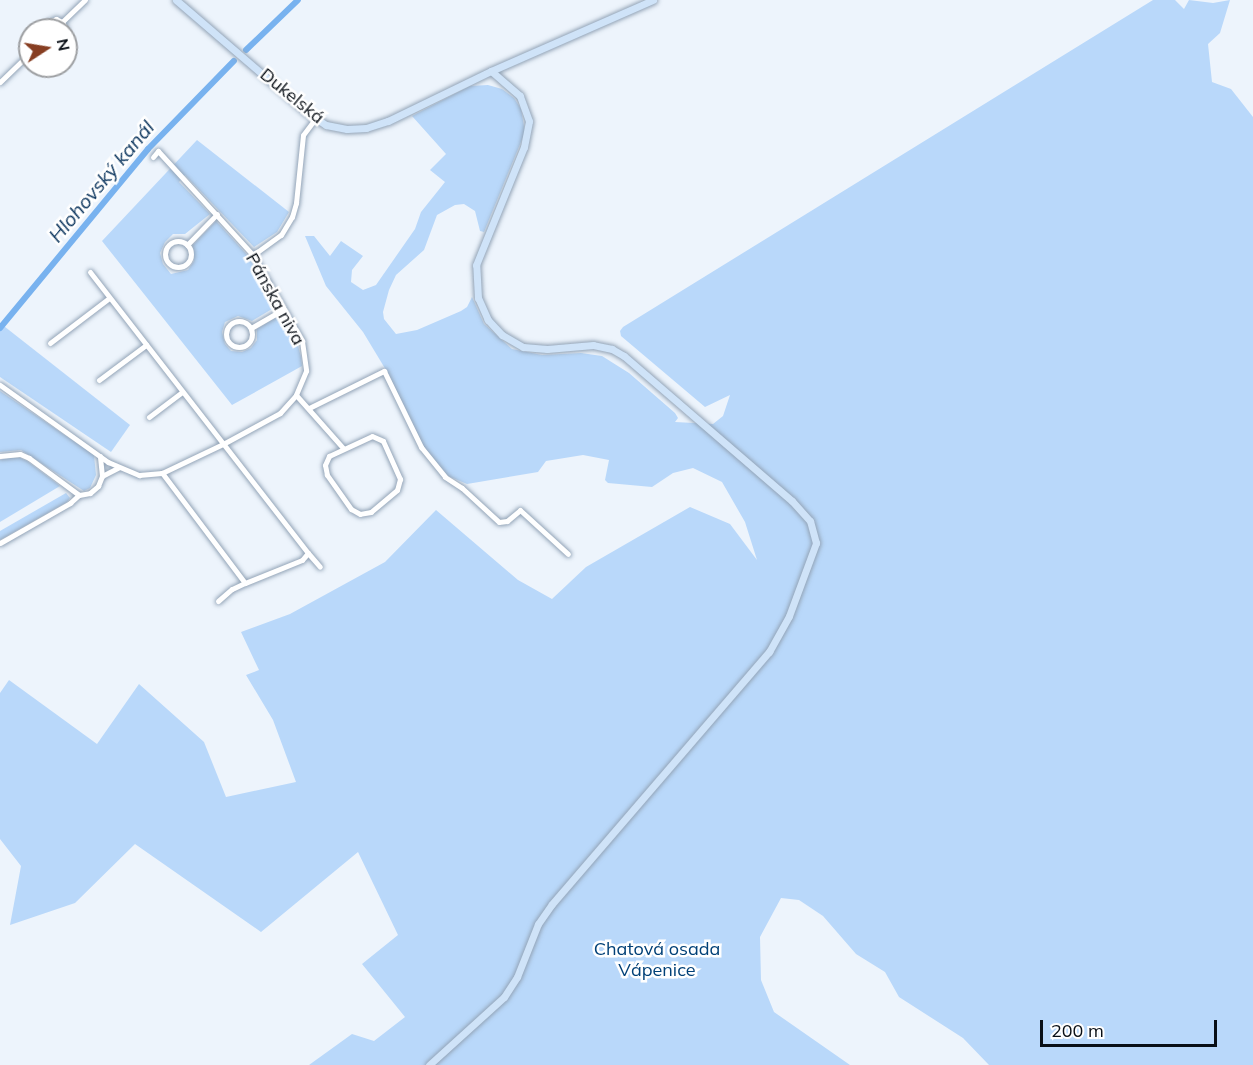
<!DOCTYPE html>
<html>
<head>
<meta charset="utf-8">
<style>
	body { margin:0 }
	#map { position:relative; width:1253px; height:1065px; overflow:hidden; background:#edf4fc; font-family:Mulish,sans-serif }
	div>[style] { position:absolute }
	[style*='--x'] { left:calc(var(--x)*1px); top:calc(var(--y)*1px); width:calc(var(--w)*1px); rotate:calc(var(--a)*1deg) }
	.green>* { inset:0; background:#b9d8fa }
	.canal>* { height:6px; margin:-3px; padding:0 3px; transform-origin:3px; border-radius:3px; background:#78b2ef }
	.roads { filter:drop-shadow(0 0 2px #93a4b7) drop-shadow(0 0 2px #93a4b7) }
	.street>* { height:5px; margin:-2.5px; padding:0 2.5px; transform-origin:2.5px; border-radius:2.5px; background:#fff }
	.street>.ring { margin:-2.5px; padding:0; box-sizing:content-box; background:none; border:5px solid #fff; border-radius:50% }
	.secondary>* { height:7px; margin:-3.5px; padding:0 3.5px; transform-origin:3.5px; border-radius:3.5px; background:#cfe3f8 }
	span { translate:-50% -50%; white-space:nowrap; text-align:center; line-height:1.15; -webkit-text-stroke:5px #fff; paint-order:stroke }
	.street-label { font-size:18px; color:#090f16 }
	.park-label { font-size:18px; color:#004077 }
	.water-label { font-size:20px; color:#0f3860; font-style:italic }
	.north { position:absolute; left:18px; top:18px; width:60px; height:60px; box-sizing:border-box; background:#fff; border:2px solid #9d9fa2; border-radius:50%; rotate:78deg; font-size:16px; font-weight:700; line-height:24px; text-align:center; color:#090f16 }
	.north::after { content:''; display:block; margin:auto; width:21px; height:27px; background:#873e22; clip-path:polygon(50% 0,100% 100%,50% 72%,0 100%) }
	.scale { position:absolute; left:1040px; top:1020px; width:177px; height:27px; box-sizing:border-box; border:3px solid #090f16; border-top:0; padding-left:8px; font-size:18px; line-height:21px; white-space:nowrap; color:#090f16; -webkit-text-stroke:4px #fff; paint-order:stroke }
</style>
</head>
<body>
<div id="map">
	<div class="green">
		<div style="clip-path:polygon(1153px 0,1175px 0,1184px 9px,1189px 0,1213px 3px,1230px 0,1220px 33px,1208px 44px,1212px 82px,1231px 89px,1253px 117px,1253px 1065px,989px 1065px,963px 1038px,899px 997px,885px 972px,856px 954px,823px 916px,799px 900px,781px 898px,760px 937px,761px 980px,774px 1012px,850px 1065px,309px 1065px,352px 1034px,374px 1041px,405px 1017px,362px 964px,398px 935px,358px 852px,261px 932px,135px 844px,75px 903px,10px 925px,21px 866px,0 839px,0 693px,9px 680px,97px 744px,139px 684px,204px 742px,226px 797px,296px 782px,273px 720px,246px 675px,259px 670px,241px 632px,290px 614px,385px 562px,436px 510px,518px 580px,552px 599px,586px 567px,690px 507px,730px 524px,757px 560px,745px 522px,722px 482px,693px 468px,673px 473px,652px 487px,608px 483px,605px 480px,609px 460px,583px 455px,546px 461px,538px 472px,467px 484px,448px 476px,438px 465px,417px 438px,389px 375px,363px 332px,326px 286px,305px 236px,314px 236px,330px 256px,341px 241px,363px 256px,352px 270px,351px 282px,363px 290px,376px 285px,415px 229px,421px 212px,445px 182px,430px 170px,446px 154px,412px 116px,470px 86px,488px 85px,502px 89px,514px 98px,521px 109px,525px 132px,484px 232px,480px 231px,475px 211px,464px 204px,455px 205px,437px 215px,424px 250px,396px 275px,389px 290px,383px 312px,384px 319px,396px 334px,417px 330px,461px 311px,467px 307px,472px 297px,484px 324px,512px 349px,542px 355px,581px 353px,602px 356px,629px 373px,675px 413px,678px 418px,675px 422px,713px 424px,723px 416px,730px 395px,705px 407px,621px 336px,620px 331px,623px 327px)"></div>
		<div style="clip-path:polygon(197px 140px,289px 212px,277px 232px,254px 247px,185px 175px,179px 182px,210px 214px,185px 234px,173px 234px,165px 242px,160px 253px,163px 264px,171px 274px,188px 270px,194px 261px,193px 245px,216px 221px,249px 257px,277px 306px,252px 321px,238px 316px,225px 322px,222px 332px,225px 344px,231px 351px,242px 352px,251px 348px,257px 340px,257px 329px,282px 314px,297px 342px,301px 357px,302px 366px,232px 405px,102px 241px)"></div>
		<div style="clip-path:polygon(0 323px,130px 425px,111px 452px,0 377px)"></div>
		<div style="clip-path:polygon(0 391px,94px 455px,96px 475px,90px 488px,84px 491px,21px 450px,0 452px)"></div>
		<div style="clip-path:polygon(7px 458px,20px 458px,27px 461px,60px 486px,0 522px,0 460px)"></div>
		<div style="clip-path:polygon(66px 493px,70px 498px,67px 502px,0 540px,0 531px)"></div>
	</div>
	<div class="canal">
		<div style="--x:246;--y:50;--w:72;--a:-43.9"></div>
		<div style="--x:0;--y:328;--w:232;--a:-50.4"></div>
		<div style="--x:148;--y:149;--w:123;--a:-45.7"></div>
	</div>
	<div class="roads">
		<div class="street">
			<div style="--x:62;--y:22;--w:32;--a:-44"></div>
			<div style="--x:45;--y:30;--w:7;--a:-74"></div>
			<div style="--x:47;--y:23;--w:10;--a:-24"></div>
			<div style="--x:56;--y:19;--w:7;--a:27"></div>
			<div style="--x:62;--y:22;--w:9;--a:63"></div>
			<div style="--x:0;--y:82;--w:42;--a:-44"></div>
			<div style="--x:153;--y:157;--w:8;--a:-50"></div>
			<div style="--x:158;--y:151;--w:141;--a:47.6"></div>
			<div style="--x:253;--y:255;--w:99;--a:60.3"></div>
			<div style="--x:302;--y:341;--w:30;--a:82"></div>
			<div style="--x:306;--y:371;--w:26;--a:113"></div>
			<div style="--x:296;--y:395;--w:71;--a:48.4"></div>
			<div class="ring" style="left:165px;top:241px;width:21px;height:21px"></div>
			<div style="--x:187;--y:245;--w:43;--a:-45.9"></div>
			<div style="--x:253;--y:255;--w:34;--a:-36"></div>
			<div style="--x:281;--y:235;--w:21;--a:-59"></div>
			<div style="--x:292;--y:217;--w:15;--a:-74"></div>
			<div style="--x:296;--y:203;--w:68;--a:-84.1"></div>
			<div style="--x:303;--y:135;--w:20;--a:-53"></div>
			<div style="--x:90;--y:272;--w:356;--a:52.2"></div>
			<div style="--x:308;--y:553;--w:9;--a:131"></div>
			<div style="--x:302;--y:560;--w:61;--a:158"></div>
			<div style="--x:245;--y:583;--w:138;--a:-127"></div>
			<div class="ring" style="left:226px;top:321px;width:21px;height:21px"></div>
			<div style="--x:251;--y:328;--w:38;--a:-30"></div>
			<div style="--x:50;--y:343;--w:74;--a:-37.3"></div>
			<div style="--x:99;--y:380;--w:59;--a:-36.7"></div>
			<div style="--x:0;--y:385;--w:133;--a:35.5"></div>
			<div style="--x:108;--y:462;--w:34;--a:23"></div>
			<div style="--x:139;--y:475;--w:23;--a:-5"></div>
			<div style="--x:162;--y:473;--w:68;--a:-25.4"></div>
			<div style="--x:223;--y:444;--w:65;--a:-28.5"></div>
			<div style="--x:280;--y:413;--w:24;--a:-48"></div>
			<div style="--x:309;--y:408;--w:84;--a:-26.3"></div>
			<div style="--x:384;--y:371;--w:85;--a:64"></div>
			<div style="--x:421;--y:447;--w:38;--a:51"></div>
			<div style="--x:445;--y:477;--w:20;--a:33"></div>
			<div style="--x:462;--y:488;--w:50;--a:42.6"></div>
			<div style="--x:499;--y:522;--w:8;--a:-7"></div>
			<div style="--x:507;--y:521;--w:17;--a:-40"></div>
			<div style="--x:520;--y:510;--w:65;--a:42.5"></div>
			<div style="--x:149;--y:417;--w:41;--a:-37.1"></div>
			<div style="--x:372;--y:436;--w:12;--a:24"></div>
			<div style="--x:383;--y:441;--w:42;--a:65.9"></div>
			<div style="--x:400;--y:479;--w:11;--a:105"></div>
			<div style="--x:397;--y:490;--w:34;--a:140"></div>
			<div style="--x:371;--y:512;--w:11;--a:170"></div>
			<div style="--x:360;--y:514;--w:10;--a:-151"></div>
			<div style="--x:351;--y:509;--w:42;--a:-125.2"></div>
			<div style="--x:327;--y:475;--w:10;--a:-101"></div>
			<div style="--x:325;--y:465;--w:10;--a:-66"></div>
			<div style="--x:329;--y:456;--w:47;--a:-24.9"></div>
			<div style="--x:0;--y:456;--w:20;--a:-6"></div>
			<div style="--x:20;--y:454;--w:10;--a:24"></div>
			<div style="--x:29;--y:458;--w:62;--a:36.5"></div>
			<div style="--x:79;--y:495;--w:11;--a:-10"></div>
			<div style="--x:90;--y:493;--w:11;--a:-41"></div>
			<div style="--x:98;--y:486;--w:11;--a:-68"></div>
			<div style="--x:102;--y:476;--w:20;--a:-96"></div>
			<div style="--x:102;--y:476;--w:18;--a:-27"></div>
			<div style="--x:0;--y:543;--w:81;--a:-29.7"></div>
			<div style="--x:70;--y:503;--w:12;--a:-42"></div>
			<div style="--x:308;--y:553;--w:18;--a:49"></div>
			<div style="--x:218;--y:601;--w:18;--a:-41"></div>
			<div style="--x:232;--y:589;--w:14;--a:-25"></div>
		</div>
		<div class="secondary">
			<div style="--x:176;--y:0;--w:172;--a:40.7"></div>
			<div style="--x:306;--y:112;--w:24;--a:33"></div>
			<div style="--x:326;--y:125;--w:21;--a:11"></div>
			<div style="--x:347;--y:129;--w:19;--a:-3"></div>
			<div style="--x:366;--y:128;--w:23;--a:-18"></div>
			<div style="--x:388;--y:121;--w:114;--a:-25.9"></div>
			<div style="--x:491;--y:71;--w:177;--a:-23.7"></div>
			<div style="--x:429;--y:1065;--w:101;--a:-42.2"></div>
			<div style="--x:504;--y:997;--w:24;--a:-57"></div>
			<div style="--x:517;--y:977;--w:57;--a:-68.4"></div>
			<div style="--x:538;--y:924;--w:24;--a:-55"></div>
			<div style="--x:552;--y:904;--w:333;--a:-49.3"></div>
			<div style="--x:769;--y:652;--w:41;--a:-60.9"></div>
			<div style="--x:789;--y:616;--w:78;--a:-69.7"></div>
			<div style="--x:816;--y:543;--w:23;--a:-105"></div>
			<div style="--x:810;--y:521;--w:27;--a:-132"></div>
			<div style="--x:792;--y:501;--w:222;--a:-139.2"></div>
			<div style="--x:624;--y:356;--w:14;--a:-150"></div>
			<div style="--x:612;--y:349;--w:19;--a:-168"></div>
			<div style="--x:593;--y:345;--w:46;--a:175"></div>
			<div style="--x:547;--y:349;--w:24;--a:-175"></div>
			<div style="--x:523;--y:347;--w:24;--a:-150"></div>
			<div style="--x:502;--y:335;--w:21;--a:-133"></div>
			<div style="--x:488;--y:320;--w:24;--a:-114"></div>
			<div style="--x:478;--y:298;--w:33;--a:-93"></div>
			<div style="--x:476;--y:265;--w:127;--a:-67.9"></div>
			<div style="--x:524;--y:147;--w:26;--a:-79"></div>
			<div style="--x:529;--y:121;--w:27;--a:-110"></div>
			<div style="--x:520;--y:96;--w:38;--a:-139"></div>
		</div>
	</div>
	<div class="street-label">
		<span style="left:292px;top:96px;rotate:39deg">Dukelská</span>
		<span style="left:275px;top:299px;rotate:61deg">Pánska niva</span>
	</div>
	<div class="park-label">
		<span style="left:657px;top:960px">Chatová osada<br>Vápenice</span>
	</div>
	<div class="water-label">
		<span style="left:101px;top:181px;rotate:-50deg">Hlohovský kanál</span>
	</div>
	<div class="north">N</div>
	<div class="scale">200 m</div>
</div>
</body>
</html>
